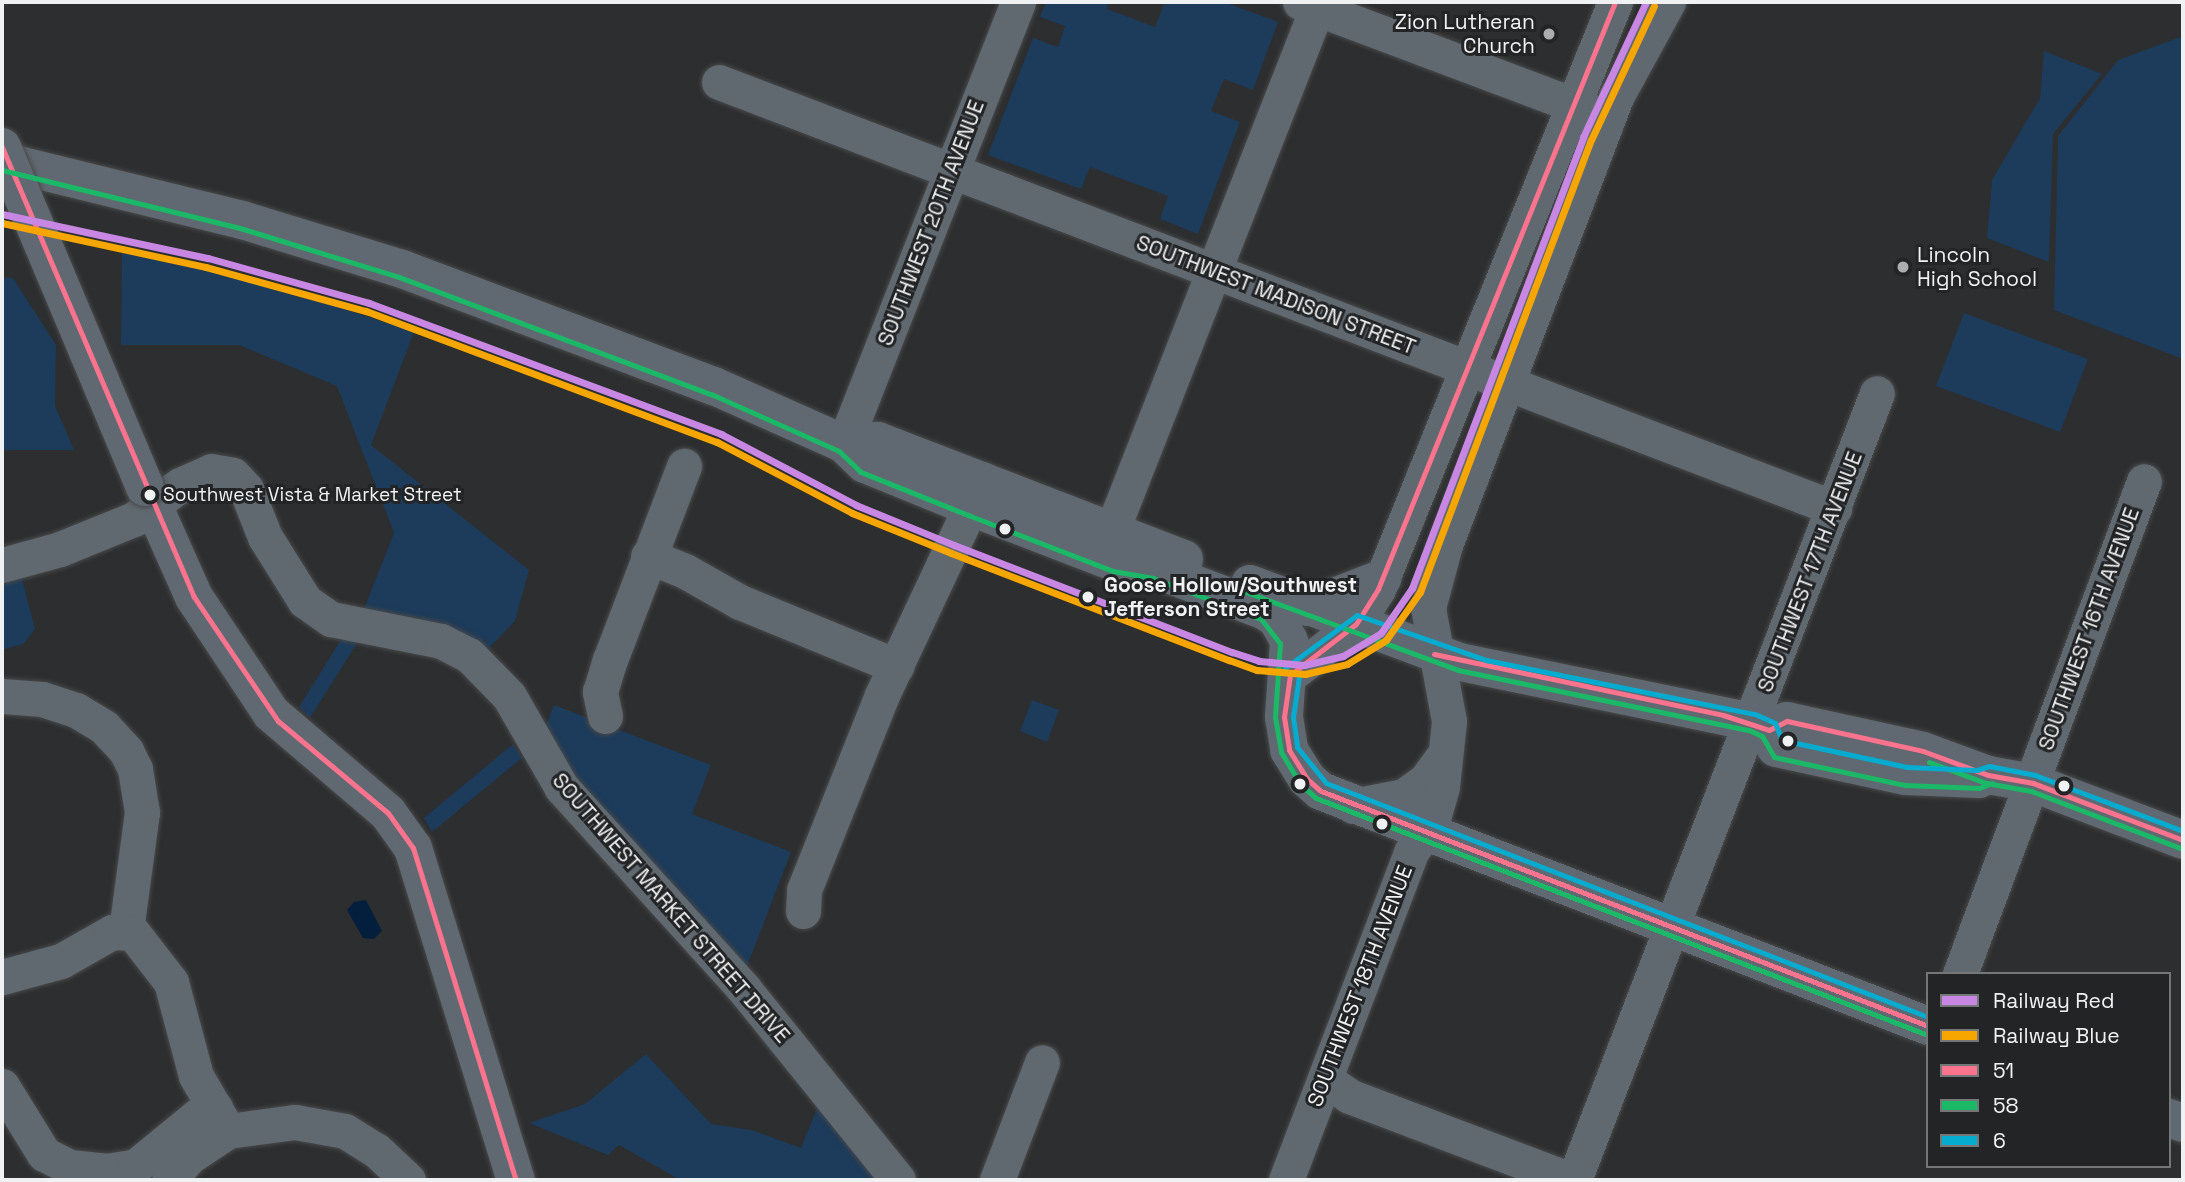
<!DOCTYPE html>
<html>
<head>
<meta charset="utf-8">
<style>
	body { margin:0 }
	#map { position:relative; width:2185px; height:1182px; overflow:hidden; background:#2d2e2f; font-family:"Space Grotesk",sans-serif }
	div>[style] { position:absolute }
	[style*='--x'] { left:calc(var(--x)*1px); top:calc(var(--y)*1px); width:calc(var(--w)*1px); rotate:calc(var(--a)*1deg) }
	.green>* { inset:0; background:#1d3b5a }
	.water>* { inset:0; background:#041f3d }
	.roads { filter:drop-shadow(0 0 2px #48494a) drop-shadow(0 0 2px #48494a) }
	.minor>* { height:35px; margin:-17.5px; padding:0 17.5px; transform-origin:17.5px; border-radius:17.5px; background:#606870 }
	.major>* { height:38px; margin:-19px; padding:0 19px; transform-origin:19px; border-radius:19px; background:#606971 }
	.bridges { filter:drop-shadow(0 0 2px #48494a) drop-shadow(0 0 2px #48494a) }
	.major-bridge>* { height:38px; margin:-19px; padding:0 19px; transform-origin:19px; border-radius:19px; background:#606971 }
	.bus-1>* { height:5px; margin:-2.5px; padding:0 2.5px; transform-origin:2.5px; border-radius:2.5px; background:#fc738d }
	.bus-2>* { height:5px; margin:-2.5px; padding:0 2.5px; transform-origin:2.5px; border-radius:2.5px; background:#1ab867 }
	.bus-3>* { height:5px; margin:-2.5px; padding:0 2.5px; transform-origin:2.5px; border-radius:2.5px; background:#06acd0 }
	.rail-1>* { height:7px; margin:-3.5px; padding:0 3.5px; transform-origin:3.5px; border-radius:3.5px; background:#c787e3 }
	.rail-2>* { height:7px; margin:-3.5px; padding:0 3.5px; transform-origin:3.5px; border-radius:3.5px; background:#f7a600 }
	.dots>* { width:19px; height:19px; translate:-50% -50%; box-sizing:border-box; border:4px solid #222426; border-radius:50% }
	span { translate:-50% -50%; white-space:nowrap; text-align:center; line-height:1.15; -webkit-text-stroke:6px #222426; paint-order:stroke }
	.bus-label { font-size:19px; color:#f0f1f3 }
	.left { translate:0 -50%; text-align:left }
	.poi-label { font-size:21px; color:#f0f1f3 }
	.right { translate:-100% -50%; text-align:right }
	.street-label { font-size:21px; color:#f0f1f3 }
	.stop-label { font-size:21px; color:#f0f1f3; font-weight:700 }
	.frame { position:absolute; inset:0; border:4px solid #f0f1f3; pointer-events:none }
	.legend { position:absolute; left:1926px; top:972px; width:245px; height:196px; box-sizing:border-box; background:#222426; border:2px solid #747678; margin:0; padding:9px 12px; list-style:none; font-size:21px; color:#f0f1f3 }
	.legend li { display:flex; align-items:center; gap:14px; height:35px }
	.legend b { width:35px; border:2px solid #747678 }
</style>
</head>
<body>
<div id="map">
	<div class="green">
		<div style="clip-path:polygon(1046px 2px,1109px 2px,1107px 9px,1155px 27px,1165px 2px,1224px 2px,1278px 22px,1253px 90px,1224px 79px,1211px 111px,1240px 122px,1198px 234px,1160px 219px,1168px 196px,1090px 167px,1081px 189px,988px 155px,1033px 38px,1058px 47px,1065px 26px,1040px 17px)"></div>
		<div style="clip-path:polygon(2183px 36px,2183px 359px,2054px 310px,2058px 136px,2118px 60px)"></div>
		<div style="clip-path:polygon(2044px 51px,2102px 74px,2053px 134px,2049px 262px,1987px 238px,1992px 180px,2040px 98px)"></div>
		<div style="clip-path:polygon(122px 249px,236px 273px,414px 332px,371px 445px,529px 570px,515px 621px,483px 654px,441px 623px,364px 609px,394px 533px,337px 386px,239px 345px,121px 345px)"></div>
		<div style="clip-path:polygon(2px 278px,13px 278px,56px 345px,55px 406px,74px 450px,2px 450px)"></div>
		<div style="clip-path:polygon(1964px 313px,2088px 359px,2060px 432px,1936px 386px)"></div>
		<div style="clip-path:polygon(21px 575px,35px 629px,23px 644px,2px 650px,2px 581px)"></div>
		<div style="clip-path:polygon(342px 638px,359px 640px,310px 718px,299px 707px)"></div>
		<div style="clip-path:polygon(1032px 700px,1059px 710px,1047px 742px,1020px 731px)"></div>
		<div style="clip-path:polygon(554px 705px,711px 765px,692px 814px,791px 852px,746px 969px,588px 792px,543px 732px)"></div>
		<div style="clip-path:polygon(513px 744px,522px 758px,432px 832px,424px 818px)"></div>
		<div style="clip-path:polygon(646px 1054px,711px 1124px,752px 1130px,801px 1148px,818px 1106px,884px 1180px,680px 1180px,619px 1145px,608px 1155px,529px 1123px,585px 1104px)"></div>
	</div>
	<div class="water">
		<div style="clip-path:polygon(366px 900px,382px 931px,374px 939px,363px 938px,347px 910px,354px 902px)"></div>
	</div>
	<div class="roads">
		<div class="minor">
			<div style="--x:1300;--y:2;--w:312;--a:20.6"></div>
			<div style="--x:719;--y:82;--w:1194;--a:20.91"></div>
			<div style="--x:844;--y:444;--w:475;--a:-68.5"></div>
			<div style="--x:1112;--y:530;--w:561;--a:-68.56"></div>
			<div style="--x:648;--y:556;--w:40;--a:22"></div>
			<div style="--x:685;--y:571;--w:63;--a:29.4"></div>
			<div style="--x:740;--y:602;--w:169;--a:22.3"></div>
			<div style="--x:2;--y:565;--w:60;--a:-15.4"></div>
			<div style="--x:60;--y:549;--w:80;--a:-22.1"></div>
			<div style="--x:134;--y:519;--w:57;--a:-36.5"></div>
			<div style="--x:180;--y:485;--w:34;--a:-24"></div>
			<div style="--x:211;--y:471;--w:22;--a:10"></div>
			<div style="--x:233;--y:475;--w:19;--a:47"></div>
			<div style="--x:246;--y:489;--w:52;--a:68.4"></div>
			<div style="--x:265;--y:537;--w:75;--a:58"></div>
			<div style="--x:305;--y:601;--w:32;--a:35"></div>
			<div style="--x:331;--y:619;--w:112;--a:11.3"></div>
			<div style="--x:441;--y:641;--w:31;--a:27"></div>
			<div style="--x:469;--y:655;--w:57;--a:45.7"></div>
			<div style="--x:509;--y:696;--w:106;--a:60.1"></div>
			<div style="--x:562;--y:788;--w:271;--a:47.8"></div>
			<div style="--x:744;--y:989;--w:245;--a:51.1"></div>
			<div style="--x:1290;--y:675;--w:83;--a:-37.7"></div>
			<div style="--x:1356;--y:624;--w:41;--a:-57.8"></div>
			<div style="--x:1378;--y:589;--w:633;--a:-68.01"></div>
			<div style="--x:2;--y:696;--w:40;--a:4.3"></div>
			<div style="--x:42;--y:699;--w:36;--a:18"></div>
			<div style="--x:76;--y:710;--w:33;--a:31"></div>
			<div style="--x:104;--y:727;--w:33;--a:47"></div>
			<div style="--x:126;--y:751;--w:20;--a:63"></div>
			<div style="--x:135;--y:769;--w:44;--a:80.8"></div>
			<div style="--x:142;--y:812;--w:119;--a:97.7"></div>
			<div style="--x:605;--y:716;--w:25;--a:-102"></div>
			<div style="--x:600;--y:692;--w:34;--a:-73"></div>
			<div style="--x:610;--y:660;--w:208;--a:-69.1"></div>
			<div style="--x:1353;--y:806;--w:52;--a:-11.1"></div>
			<div style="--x:1404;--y:796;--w:26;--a:-36"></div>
			<div style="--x:1425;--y:781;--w:34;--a:-54"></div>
			<div style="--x:803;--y:911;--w:21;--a:-87"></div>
			<div style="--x:804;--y:890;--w:210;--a:-68.2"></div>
			<div style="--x:882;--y:695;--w:238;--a:-64.8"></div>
			<div style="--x:1960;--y:974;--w:526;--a:-69.53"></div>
			<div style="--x:2;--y:977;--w:61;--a:-15.2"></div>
			<div style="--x:61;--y:961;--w:59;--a:-29.6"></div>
			<div style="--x:112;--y:932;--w:21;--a:3"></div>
			<div style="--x:133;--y:933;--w:62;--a:52.2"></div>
			<div style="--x:171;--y:982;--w:97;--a:75.1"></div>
			<div style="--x:196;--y:1076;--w:64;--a:59.8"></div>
			<div style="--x:1325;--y:1079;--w:29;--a:35"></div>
			<div style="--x:1349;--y:1096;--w:237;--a:20.7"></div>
			<div style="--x:2;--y:1086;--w:80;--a:58.3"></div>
			<div style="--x:44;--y:1154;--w:29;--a:27"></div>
			<div style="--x:70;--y:1167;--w:36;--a:6"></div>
			<div style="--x:106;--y:1171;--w:30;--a:-9"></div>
			<div style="--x:136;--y:1166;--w:79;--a:-39.3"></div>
			<div style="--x:197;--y:1116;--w:20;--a:-24"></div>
			<div style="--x:169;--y:1180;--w:30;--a:-49"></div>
			<div style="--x:189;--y:1157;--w:47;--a:-33.7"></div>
			<div style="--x:228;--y:1131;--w:68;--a:-7.7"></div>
			<div style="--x:295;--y:1122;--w:51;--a:10.2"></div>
			<div style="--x:345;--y:1131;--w:36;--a:32"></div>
			<div style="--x:376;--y:1150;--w:44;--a:43.2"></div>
			<div style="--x:997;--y:1180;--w:126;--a:-69.1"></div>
			<div style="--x:1286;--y:1180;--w:351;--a:-69.1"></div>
			<div style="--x:1411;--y:852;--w:37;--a:-55"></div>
			<div style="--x:1432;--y:822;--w:36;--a:-74"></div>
			<div style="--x:1442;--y:787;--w:66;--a:-83.9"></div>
			<div style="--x:1449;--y:721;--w:115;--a:-100.5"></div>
			<div style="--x:1428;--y:608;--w:65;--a:-74.9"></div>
			<div style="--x:1445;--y:545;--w:480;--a:-69.1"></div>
			<div style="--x:1616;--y:97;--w:108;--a:-61.3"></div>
			<div style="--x:1574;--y:1180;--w:843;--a:-68.94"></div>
		</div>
		<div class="major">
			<div style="--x:2;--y:161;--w:247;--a:13.8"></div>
			<div style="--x:242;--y:220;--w:167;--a:17"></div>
			<div style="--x:402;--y:269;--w:333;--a:20.6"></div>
			<div style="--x:714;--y:386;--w:142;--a:24"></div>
			<div style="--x:844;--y:444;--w:29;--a:44"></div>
			<div style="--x:865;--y:464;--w:114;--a:22.1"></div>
			<div style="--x:971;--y:507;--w:155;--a:21.1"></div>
			<div style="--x:1116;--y:563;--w:39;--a:9"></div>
			<div style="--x:1155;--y:569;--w:118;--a:20.9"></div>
			<div style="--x:1265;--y:611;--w:14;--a:34"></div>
			<div style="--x:1277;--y:619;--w:25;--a:61"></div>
			<div style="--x:1289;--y:641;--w:76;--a:93.8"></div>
			<div style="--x:1284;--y:717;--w:33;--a:81"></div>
			<div style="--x:1289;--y:750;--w:34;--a:58"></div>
			<div style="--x:1307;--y:779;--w:18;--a:41"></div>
			<div style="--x:1321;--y:791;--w:651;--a:21.16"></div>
			<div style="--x:850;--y:443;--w:28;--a:-4"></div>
			<div style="--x:878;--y:441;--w:328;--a:21.1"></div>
			<div style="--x:145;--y:487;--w:120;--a:66"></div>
			<div style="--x:194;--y:597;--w:139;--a:56.4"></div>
			<div style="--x:271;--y:713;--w:154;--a:40.5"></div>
			<div style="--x:388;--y:813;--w:43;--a:54.5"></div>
			<div style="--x:413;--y:848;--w:348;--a:72.8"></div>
			<div style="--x:1250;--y:584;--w:224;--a:20.4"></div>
			<div style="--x:1460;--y:662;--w:298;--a:11.6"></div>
			<div style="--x:1752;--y:722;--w:19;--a:25"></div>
			<div style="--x:1769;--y:730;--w:19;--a:69"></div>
			<div style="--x:1776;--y:748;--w:133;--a:12.2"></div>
			<div style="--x:1906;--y:776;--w:73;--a:2.4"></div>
			<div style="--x:1979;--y:779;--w:10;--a:-24"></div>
			<div style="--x:1309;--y:607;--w:79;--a:-21.4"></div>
			<div style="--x:1769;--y:730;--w:20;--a:-27"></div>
			<div style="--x:1787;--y:721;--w:139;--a:12.4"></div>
			<div style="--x:1923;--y:751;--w:69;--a:20.3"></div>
			<div style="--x:1988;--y:775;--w:46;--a:10.1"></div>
			<div style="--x:2033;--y:783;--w:160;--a:20.8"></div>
			<div style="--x:2169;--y:1118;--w:15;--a:20"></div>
		</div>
	</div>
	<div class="bridges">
		<div class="major-bridge">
			<div style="--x:2;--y:147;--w:369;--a:67.2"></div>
		</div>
	</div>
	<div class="bus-1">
		<div style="--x:2;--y:147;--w:489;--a:66.9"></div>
		<div style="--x:194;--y:597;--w:150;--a:55.9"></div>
		<div style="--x:278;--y:721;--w:143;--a:39.9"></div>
		<div style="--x:388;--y:813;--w:43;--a:54.5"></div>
		<div style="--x:413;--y:848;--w:348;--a:72.8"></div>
		<div style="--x:1434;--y:654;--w:295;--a:11.9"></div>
		<div style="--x:1723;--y:715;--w:48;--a:18.1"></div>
		<div style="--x:1769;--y:730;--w:20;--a:-27"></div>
		<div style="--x:1787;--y:721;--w:139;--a:12.4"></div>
		<div style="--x:1923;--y:751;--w:69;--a:20.3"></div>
		<div style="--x:1988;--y:775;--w:46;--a:10.1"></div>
		<div style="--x:2033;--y:783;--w:160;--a:20.8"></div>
		<div style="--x:1290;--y:675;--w:42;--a:98.1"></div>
		<div style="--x:1284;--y:717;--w:33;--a:81"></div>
		<div style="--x:1289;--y:750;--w:34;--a:58"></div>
		<div style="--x:1307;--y:779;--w:18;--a:41"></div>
		<div style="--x:1321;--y:791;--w:651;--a:21.16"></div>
		<div style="--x:1290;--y:675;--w:83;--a:-37.7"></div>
		<div style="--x:1356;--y:624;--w:41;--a:-57.8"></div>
		<div style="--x:1378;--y:589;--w:633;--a:-68.01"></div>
	</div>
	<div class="bus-2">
		<div style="--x:2;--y:170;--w:245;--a:13.7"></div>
		<div style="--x:240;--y:228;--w:166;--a:17.1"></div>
		<div style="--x:399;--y:277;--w:333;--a:20.6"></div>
		<div style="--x:711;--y:394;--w:140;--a:24"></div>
		<div style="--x:839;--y:451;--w:30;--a:44"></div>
		<div style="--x:861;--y:472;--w:115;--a:21.9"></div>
		<div style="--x:968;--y:515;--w:155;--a:21.1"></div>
		<div style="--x:1113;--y:571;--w:41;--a:9.9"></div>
		<div style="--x:1153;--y:578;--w:116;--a:20.8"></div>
		<div style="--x:1261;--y:619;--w:31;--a:52"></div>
		<div style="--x:1280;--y:643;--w:74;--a:93.9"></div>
		<div style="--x:1275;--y:717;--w:36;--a:80"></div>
		<div style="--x:1281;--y:752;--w:37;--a:59"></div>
		<div style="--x:1300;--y:784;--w:21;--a:41"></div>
		<div style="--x:1316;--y:798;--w:653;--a:21.18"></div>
		<div style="--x:1227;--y:585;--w:246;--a:20.2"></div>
		<div style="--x:1458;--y:670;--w:297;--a:11.7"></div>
		<div style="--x:1749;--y:730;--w:14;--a:25"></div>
		<div style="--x:1762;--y:736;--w:24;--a:60"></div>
		<div style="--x:1774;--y:757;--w:134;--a:12.1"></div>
		<div style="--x:1905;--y:785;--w:74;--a:2.3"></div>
		<div style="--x:1979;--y:788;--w:14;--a:-21"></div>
		<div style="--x:1929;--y:762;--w:61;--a:20.2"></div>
		<div style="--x:1986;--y:783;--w:46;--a:10.1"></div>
		<div style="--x:2031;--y:791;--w:160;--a:20.9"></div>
	</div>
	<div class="bus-3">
		<div style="--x:1285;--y:668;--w:89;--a:-36.4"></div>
		<div style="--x:1357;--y:615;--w:137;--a:19.2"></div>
		<div style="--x:1486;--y:660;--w:274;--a:11.4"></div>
		<div style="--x:1755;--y:714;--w:22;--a:24"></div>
		<div style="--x:1775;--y:723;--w:18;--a:68"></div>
		<div style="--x:1782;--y:740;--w:128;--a:12.2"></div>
		<div style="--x:1907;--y:767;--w:70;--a:2.5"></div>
		<div style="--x:1977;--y:770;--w:13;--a:-18"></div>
		<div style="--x:1989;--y:766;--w:47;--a:11.1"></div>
		<div style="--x:2035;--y:775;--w:158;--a:20.7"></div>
		<div style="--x:1299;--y:676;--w:41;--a:98.3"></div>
		<div style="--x:1293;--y:717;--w:30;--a:82"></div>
		<div style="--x:1297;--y:747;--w:46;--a:51.1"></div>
		<div style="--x:1326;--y:783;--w:646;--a:21.24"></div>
	</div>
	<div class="rail-1">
		<div style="--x:2;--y:214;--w:211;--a:12.1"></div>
		<div style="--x:208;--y:258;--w:167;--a:15.6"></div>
		<div style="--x:369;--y:303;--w:376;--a:20.4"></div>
		<div style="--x:721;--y:434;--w:153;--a:27.7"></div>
		<div style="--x:856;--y:505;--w:106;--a:22.2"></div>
		<div style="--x:954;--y:545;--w:298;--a:21.1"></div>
		<div style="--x:1232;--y:652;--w:28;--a:18"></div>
		<div style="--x:1259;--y:661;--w:45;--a:5.1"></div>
		<div style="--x:1304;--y:665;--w:40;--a:-13"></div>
		<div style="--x:1343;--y:656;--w:44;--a:-31.2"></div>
		<div style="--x:1381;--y:633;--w:55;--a:-55.4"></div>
		<div style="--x:1412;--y:588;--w:482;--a:-69.2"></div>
		<div style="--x:1583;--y:137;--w:149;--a:-65"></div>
	</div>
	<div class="rail-2">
		<div style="--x:2;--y:223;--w:209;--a:12.2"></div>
		<div style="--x:206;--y:267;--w:166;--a:15.4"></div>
		<div style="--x:366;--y:311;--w:375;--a:20.5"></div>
		<div style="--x:717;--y:442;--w:153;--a:27.7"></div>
		<div style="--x:852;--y:513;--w:107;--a:22"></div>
		<div style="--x:951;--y:553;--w:298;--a:21.1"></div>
		<div style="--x:1229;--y:660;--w:30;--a:20"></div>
		<div style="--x:1257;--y:670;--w:48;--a:4.8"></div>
		<div style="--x:1305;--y:674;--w:43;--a:-13.4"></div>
		<div style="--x:1347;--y:664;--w:46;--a:-31.6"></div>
		<div style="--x:1386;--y:640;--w:59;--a:-54.7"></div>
		<div style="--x:1420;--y:592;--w:483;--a:-69.3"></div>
		<div style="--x:1591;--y:140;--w:148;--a:-64.8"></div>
	</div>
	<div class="dots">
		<div style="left:1549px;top:34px;background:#acadae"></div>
		<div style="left:1903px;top:267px;background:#acadae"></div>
		<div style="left:150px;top:495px;background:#f0f1f3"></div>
		<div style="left:1005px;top:529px;background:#f0f1f3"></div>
		<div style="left:1088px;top:597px;background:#f0f1f3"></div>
		<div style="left:1788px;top:741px;background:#f0f1f3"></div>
		<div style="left:1300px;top:784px;background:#f0f1f3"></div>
		<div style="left:2064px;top:786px;background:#f0f1f3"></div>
		<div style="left:1382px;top:824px;background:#f0f1f3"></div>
	</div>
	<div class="bus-label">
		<span class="left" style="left:163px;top:495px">Southwest Vista &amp; Market Street</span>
	</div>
	<div class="poi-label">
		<span class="right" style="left:1535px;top:34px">Zion Lutheran<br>Church</span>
		<span class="left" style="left:1917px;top:267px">Lincoln<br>High School</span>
	</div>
	<div class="street-label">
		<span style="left:931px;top:223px;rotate:-69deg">SOUTHWEST 20TH AVENUE</span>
		<span style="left:1276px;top:295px;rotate:21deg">SOUTHWEST MADISON STREET</span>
		<span style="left:1810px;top:572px;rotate:-69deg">SOUTHWEST 17TH AVENUE</span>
		<span style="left:2089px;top:629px;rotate:-70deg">SOUTHWEST 16TH AVENUE</span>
		<span style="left:671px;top:908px;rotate:49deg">SOUTHWEST MARKET STREET DRIVE</span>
		<span style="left:1360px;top:986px;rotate:-69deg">SOUTHWEST 18TH AVENUE</span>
	</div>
	<div class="stop-label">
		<span class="left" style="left:1104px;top:597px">Goose Hollow/Southwest<br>Jefferson Street</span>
	</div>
	<div class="frame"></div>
	<ul class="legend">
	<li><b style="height:9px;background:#c787e3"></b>Railway Red</li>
	<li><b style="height:9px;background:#f7a600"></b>Railway Blue</li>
	<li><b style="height:9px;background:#fc738d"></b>51</li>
	<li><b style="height:9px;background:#1ab867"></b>58</li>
	<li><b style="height:9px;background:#06acd0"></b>6</li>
	</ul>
</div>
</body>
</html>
